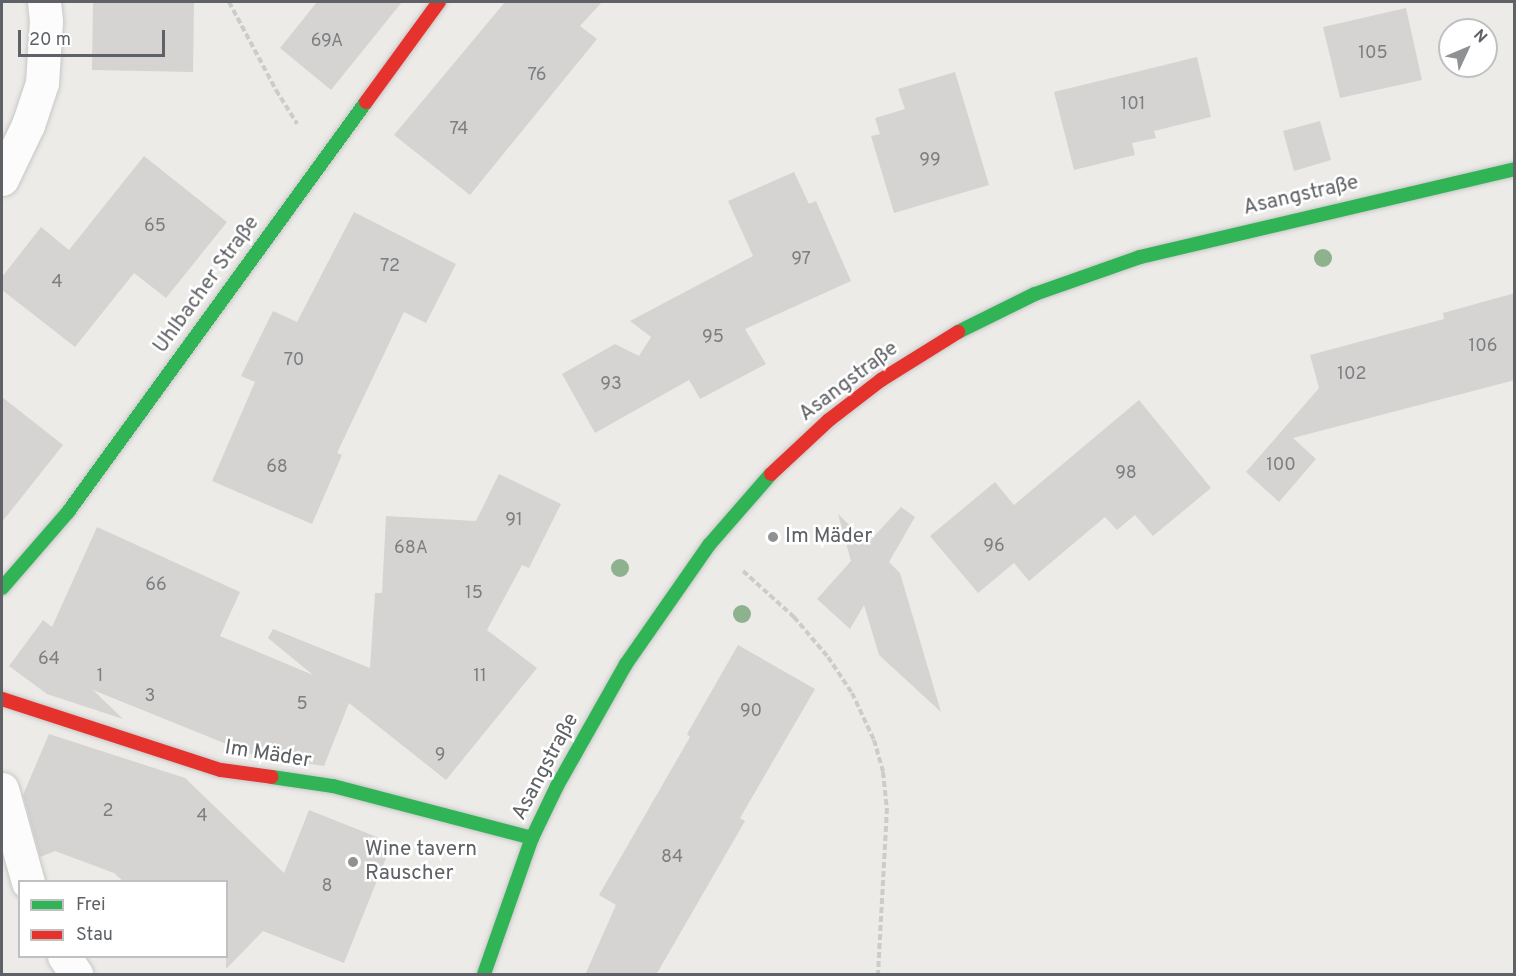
<!DOCTYPE html>
<html>
<head>
<meta charset="utf-8">
<style>
	body { margin:0 }
	#map { position:relative; width:1516px; height:976px; overflow:hidden; background:#ecebe8; font-family:Overpass,sans-serif }
	div>[style] { position:absolute }
	[style*='--x'] { left:calc(var(--x)*1px); top:calc(var(--y)*1px); width:calc(var(--w)*1px); rotate:calc(var(--a)*1deg) }
	.building>* { inset:0; background:#d5d4d2 }
	.path>* { height:4px; margin-top:-2px; transform-origin:0; background:repeating-linear-gradient(90deg,#cacdcb 0 6px,transparent 0 9px) }
	.roads { filter:drop-shadow(0 0 2px #c7c7c7) drop-shadow(0 0 2px #c7c7c7) }
	.street>* { height:33px; margin:-16.5px; padding:0 16.5px; transform-origin:16.5px; border-radius:16.5px; background:#fcfcfc }
	.fast>* { height:14px; margin:-7px; padding:0 7px; transform-origin:7px; border-radius:7px; background:#30b455 }
	.jam>* { height:14px; margin:-7px; padding:0 7px; transform-origin:7px; border-radius:7px; background:#e5322d }
	.trees>* { width:18px; height:18px; margin:-9px; border-radius:50%; background:#8eb18e }
	.dots>* { width:16px; height:16px; translate:-50% -50%; box-sizing:border-box; border:3px solid #fff; border-radius:50% }
	span { translate:-50% -50%; white-space:nowrap; text-align:center; line-height:1.15; -webkit-text-stroke:5px #fff; paint-order:stroke }
	.number-label { font-size:18px; color:#7c7e81 }
	.number-label span { -webkit-text-stroke-width:0 }
	.street-label { font-size:21px; color:#5e6165 }
	.poi-label { font-size:21px; color:#5e6165 }
	.left { translate:0 -50%; text-align:left }
	.frame { position:absolute; inset:0; border:3px solid #5e6165; pointer-events:none }
	.legend { position:absolute; left:18px; top:880px; width:210px; height:78px; box-sizing:border-box; background:#fff; border:2px solid #bfc0c1; margin:0; padding:8px 10px; list-style:none; font-size:18px; color:#5e6165 }
	.legend li { display:flex; align-items:center; gap:12px; height:30px }
	.legend b { width:30px; border:2px solid #bfc0c1 }
	.north { position:absolute; left:1438px; top:18px; width:60px; height:60px; box-sizing:border-box; background:#fff; border:2px solid #bfc0c1; border-radius:50%; rotate:46deg; font-size:16px; font-weight:700; line-height:24px; text-align:center; color:#5e6165 }
	.north::after { content:''; display:block; margin:auto; width:21px; height:27px; background:#909193; clip-path:polygon(50% 0,100% 100%,50% 72%,0 100%) }
	.scale { position:absolute; left:18px; top:30px; width:147px; height:27px; box-sizing:border-box; border:3px solid #5e6165; border-top:0; padding-left:8px; font-size:18px; line-height:21px; white-space:nowrap; color:#5e6165; -webkit-text-stroke:4px #fff; paint-order:stroke }
</style>
</head>
<body>
<div id="map">
	<div class="building">
		<div style="clip-path:polygon(93px 2px,194px 2px,193px 72px,92px 70px)"></div>
		<div style="clip-path:polygon(317px 2px,402px 2px,331px 90px,280px 48px)"></div>
		<div style="clip-path:polygon(505px 2px,602px 2px,580px 26px,597px 39px,470px 195px,394px 135px)"></div>
		<div style="clip-path:polygon(1406px 8px,1422px 80px,1340px 98px,1323px 27px)"></div>
		<div style="clip-path:polygon(1197px 57px,1211px 117px,1154px 131px,1156px 138px,1132px 143px,1135px 155px,1074px 170px,1054px 92px)"></div>
		<div style="clip-path:polygon(955px 72px,989px 185px,894px 213px,871px 136px,880px 134px,875px 118px,905px 109px,898px 89px)"></div>
		<div style="clip-path:polygon(1320px 121px,1331px 160px,1294px 171px,1283px 131px)"></div>
		<div style="clip-path:polygon(144px 156px,227px 222px,166px 298px,134px 273px,75px 347px,2px 290px,2px 277px,41px 227px,69px 250px)"></div>
		<div style="clip-path:polygon(794px 172px,809px 204px,816px 201px,851px 281px,745px 329px,766px 364px,700px 399px,689px 380px,595px 433px,562px 374px,615px 344px,639px 356px,651px 337px,630px 321px,753px 256px,728px 201px)"></div>
		<div style="clip-path:polygon(354px 212px,456px 264px,426px 323px,404px 312px,337px 453px,342px 455px,312px 524px,212px 481px,255px 382px,241px 376px,273px 311px,297px 322px)"></div>
		<div style="clip-path:polygon(1515px 293px,1515px 380px,1293px 438px,1316px 459px,1279px 502px,1246px 472px,1319px 388px,1310px 355px,1444px 319px,1443px 313px)"></div>
		<div style="clip-path:polygon(2px 397px,63px 445px,2px 522px)"></div>
		<div style="clip-path:polygon(1139px 400px,1211px 488px,1153px 536px,1135px 515px,1117px 530px,1105px 517px,1029px 581px,1014px 563px,978px 593px,930px 536px,995px 482px,1014px 505px)"></div>
		<div style="clip-path:polygon(499px 474px,561px 504px,529px 568px,522px 565px,487px 630px,537px 668px,446px 780px,349px 703px,324px 766px,256px 756px,93px 690px,123px 719px,47px 694px,9px 666px,43px 620px,52px 627px,97px 527px,240px 592px,220px 636px,313px 675px,268px 638px,273px 629px,370px 668px,375px 593px,382px 593px,386px 516px,476px 521px)"></div>
		<div style="clip-path:polygon(901px 507px,915px 517px,889px 562px,900px 573px,941px 712px,879px 655px,864px 605px,850px 629px,817px 599px,851px 561px,838px 514px,868px 543px)"></div>
		<div style="clip-path:polygon(738px 645px,815px 689px,740px 818px,745px 821px,656px 975px,585px 975px,616px 905px,599px 895px,690px 737px,687px 734px)"></div>
		<div style="clip-path:polygon(49px 734px,185px 778px,284px 873px,309px 810px,392px 843px,344px 963px,263px 931px,226px 969px,226px 882px,124px 882px,114px 873px,55px 851px,40px 857px,23px 795px)"></div>
	</div>
	<div class="path">
		<div style="--x:229;--y:2;--w:100;--a:61.9"></div>
		<div style="--x:276;--y:90;--w:40;--a:58"></div>
		<div style="--x:743;--y:571;--w:69;--a:42"></div>
		<div style="--x:794;--y:617;--w:52;--a:49.6"></div>
		<div style="--x:828;--y:657;--w:43;--a:56.3"></div>
		<div style="--x:852;--y:693;--w:52;--a:64.9"></div>
		<div style="--x:874;--y:740;--w:33;--a:74"></div>
		<div style="--x:883;--y:772;--w:36;--a:84"></div>
		<div style="--x:887;--y:808;--w:166;--a:93.1"></div>
	</div>
	<div class="roads">
		<div class="street">
			<div style="--x:2;--y:179;--w:60;--a:-64.3"></div>
			<div style="--x:28;--y:125;--w:44;--a:-71.6"></div>
			<div style="--x:42;--y:83;--w:62;--a:-86.3"></div>
			<div style="--x:46;--y:21;--w:19;--a:-96"></div>
			<div style="--x:2;--y:789;--w:97;--a:74.4"></div>
			<div style="--x:64;--y:956;--w:22;--a:56"></div>
		</div>
		<div class="fast">
			<div style="--x:958;--y:332;--w:86;--a:-26.3"></div>
			<div style="--x:1035;--y:294;--w:111;--a:-19.4"></div>
			<div style="--x:1140;--y:257;--w:384;--a:-13.2"></div>
			<div style="--x:2;--y:588;--w:101;--a:-49"></div>
			<div style="--x:68;--y:512;--w:507;--a:-53.99"></div>
			<div style="--x:272;--y:777;--w:62;--a:8.4"></div>
			<div style="--x:333;--y:786;--w:206;--a:14.6"></div>
			<div style="--x:484;--y:974;--w:144;--a:-70.6"></div>
			<div style="--x:532;--y:838;--w:58;--a:-64.3"></div>
			<div style="--x:557;--y:786;--w:140;--a:-60.5"></div>
			<div style="--x:626;--y:664;--w:145;--a:-55.1"></div>
			<div style="--x:709;--y:545;--w:94;--a:-48.9"></div>
		</div>
		<div class="jam">
			<div style="--x:366;--y:102;--w:124;--a:-53.9"></div>
			<div style="--x:771;--y:474;--w:79;--a:-43"></div>
			<div style="--x:829;--y:420;--w:66;--a:-37.6"></div>
			<div style="--x:881;--y:380;--w:91;--a:-31.9"></div>
			<div style="--x:2;--y:699;--w:230;--a:18"></div>
			<div style="--x:221;--y:770;--w:51;--a:7.8"></div>
		</div>
	</div>
	<div class="trees">
		<div style="left:1323px;top:258px"></div>
		<div style="left:620px;top:568px"></div>
		<div style="left:742px;top:614px"></div>
	</div>
	<div class="dots">
		<div style="left:773px;top:537px;background:#909193"></div>
		<div style="left:353px;top:862px;background:#909193"></div>
	</div>
	<div class="number-label">
		<span style="left:327px;top:42px">69A</span>
		<span style="left:1373px;top:54px">105</span>
		<span style="left:537px;top:76px">76</span>
		<span style="left:1133px;top:105px">101</span>
		<span style="left:459px;top:130px">74</span>
		<span style="left:930px;top:161px">99</span>
		<span style="left:155px;top:227px">65</span>
		<span style="left:801px;top:260px">97</span>
		<span style="left:390px;top:267px">72</span>
		<span style="left:57px;top:283px">4</span>
		<span style="left:713px;top:338px">95</span>
		<span style="left:1483px;top:347px">106</span>
		<span style="left:294px;top:361px">70</span>
		<span style="left:1352px;top:375px">102</span>
		<span style="left:611px;top:385px">93</span>
		<span style="left:1281px;top:466px">100</span>
		<span style="left:277px;top:468px">68</span>
		<span style="left:1126px;top:474px">98</span>
		<span style="left:514px;top:521px">91</span>
		<span style="left:994px;top:547px">96</span>
		<span style="left:411px;top:549px">68A</span>
		<span style="left:156px;top:586px">66</span>
		<span style="left:474px;top:594px">15</span>
		<span style="left:49px;top:660px">64</span>
		<span style="left:100px;top:677px">1</span>
		<span style="left:480px;top:677px">11</span>
		<span style="left:150px;top:697px">3</span>
		<span style="left:302px;top:705px">5</span>
		<span style="left:751px;top:712px">90</span>
		<span style="left:440px;top:756px">9</span>
		<span style="left:108px;top:812px">2</span>
		<span style="left:202px;top:817px">4</span>
		<span style="left:672px;top:858px">84</span>
		<span style="left:327px;top:887px">8</span>
	</div>
	<div class="street-label">
		<span style="left:1301px;top:196px;rotate:-13deg">Asangstraße</span>
		<span style="left:207px;top:285px;rotate:-54deg">Uhlbacher Straße</span>
		<span style="left:849px;top:382px;rotate:-37deg">Asangstraße</span>
		<span style="left:268px;top:755px;rotate:9deg">Im Mäder</span>
		<span style="left:546px;top:767px;rotate:-62deg">Asangstraße</span>
	</div>
	<div class="poi-label">
		<span class="left" style="left:785px;top:537px">Im Mäder</span>
		<span class="left" style="left:365px;top:862px">Wine tavern<br>Rauscher</span>
	</div>
	<div class="frame"></div>
	<ul class="legend">
	<li><b style="height:8px;background:#30b455"></b>Frei</li>
	<li><b style="height:8px;background:#e5322d"></b>Stau</li>
	</ul>
	<div class="north">N</div>
	<div class="scale">20 m</div>
</div>
</body>
</html>
